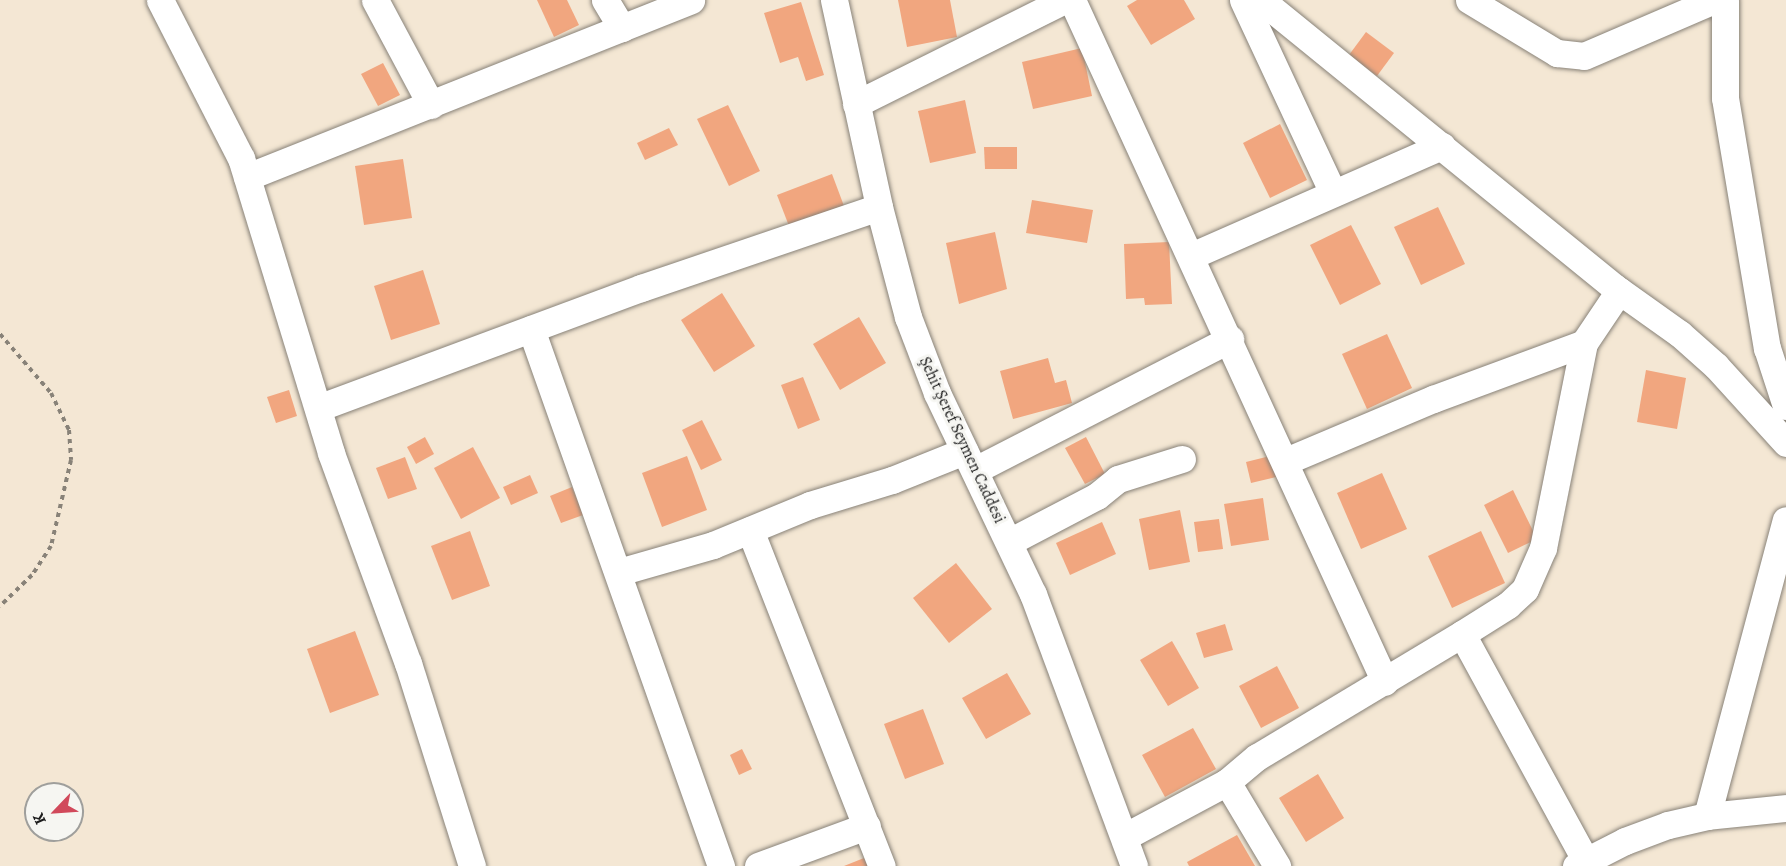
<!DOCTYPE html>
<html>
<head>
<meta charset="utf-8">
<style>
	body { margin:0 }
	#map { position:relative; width:1786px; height:866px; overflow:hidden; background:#f4e7d4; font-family:Alegreya,serif }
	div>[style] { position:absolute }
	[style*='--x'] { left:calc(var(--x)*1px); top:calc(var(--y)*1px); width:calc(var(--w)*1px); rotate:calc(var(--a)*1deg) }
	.building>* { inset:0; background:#f1a67f }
	.path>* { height:4px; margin-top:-2px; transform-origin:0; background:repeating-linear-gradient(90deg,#888278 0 4.5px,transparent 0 9px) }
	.roads { filter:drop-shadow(0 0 2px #888278) drop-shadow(0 0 2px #888278) }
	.minor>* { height:27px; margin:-13.5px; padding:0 13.5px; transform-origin:13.5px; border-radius:13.5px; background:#fff }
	span { translate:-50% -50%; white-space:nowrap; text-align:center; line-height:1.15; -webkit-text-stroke:6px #f6f6f2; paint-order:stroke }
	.street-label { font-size:16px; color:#1c1c1c }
	.north { position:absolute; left:24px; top:782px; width:60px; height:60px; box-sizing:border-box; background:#f6f6f2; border:2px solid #9f9f9c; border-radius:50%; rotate:245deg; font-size:16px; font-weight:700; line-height:24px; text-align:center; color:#1c1c1c }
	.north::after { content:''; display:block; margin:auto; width:21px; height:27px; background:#d1495b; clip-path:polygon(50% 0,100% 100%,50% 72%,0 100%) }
</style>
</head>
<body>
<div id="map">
	<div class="building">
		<div style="clip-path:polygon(537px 0,567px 0,579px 25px,554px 37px)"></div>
		<div style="clip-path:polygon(898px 0,950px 0,957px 37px,907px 47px)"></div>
		<div style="clip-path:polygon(1137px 0,1184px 0,1195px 19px,1151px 45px,1127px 6px)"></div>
		<div style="clip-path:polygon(801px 2px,824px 75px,806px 81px,798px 57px,780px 63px,764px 13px)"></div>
		<div style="clip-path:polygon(1366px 32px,1394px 53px,1377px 76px,1349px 55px)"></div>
		<div style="clip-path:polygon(1082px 48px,1092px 96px,1033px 109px,1022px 62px)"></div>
		<div style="clip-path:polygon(383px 63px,400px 95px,378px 106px,361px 74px)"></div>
		<div style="clip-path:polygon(965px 100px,976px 153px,930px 163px,918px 111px)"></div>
		<div style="clip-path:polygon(728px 105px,760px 171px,729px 186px,697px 119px)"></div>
		<div style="clip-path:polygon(1280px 124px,1307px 180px,1270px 198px,1243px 143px)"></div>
		<div style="clip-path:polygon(669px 128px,678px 145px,645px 160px,637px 143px)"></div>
		<div style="clip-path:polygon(984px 147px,1017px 147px,1017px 169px,985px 169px)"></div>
		<div style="clip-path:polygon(403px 159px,412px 218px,364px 225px,355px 166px)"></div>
		<div style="clip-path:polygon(832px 174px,844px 206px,789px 226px,777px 195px)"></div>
		<div style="clip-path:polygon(1032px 200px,1093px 210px,1087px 243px,1026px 233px)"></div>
		<div style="clip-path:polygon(1438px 207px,1465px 264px,1421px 285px,1394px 227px)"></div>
		<div style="clip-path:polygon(1351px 225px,1381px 284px,1340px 305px,1310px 245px)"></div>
		<div style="clip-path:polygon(995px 232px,1007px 289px,959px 304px,946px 243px)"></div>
		<div style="clip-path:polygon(1169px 242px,1172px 304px,1145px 305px,1144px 298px,1126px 299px,1124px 244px)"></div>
		<div style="clip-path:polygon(423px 270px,440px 324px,391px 340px,374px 286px)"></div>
		<div style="clip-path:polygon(722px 293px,755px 346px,714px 372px,681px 320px)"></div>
		<div style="clip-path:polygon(859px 317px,886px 363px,840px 390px,813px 344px)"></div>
		<div style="clip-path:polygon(1387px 334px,1412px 388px,1367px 409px,1342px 354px)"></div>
		<div style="clip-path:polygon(1048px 358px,1055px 383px,1066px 380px,1072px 403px,1013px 419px,1000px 371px)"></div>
		<div style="clip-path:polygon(1646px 370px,1686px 378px,1677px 429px,1637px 422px)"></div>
		<div style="clip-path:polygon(803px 377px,820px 420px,798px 429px,781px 385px)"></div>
		<div style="clip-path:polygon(289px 390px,297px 416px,276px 423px,267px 397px)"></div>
		<div style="clip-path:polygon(702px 420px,722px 460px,701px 470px,682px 430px)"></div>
		<div style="clip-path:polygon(425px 437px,434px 454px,416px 464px,407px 447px)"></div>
		<div style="clip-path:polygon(1086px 437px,1105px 474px,1085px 484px,1065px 448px)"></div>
		<div style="clip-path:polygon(473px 447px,500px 498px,461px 519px,434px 468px)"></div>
		<div style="clip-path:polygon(687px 456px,707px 510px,662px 527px,642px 473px)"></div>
		<div style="clip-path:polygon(1270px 456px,1276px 477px,1251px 483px,1246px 462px)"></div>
		<div style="clip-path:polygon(405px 457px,417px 489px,388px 499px,376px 468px)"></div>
		<div style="clip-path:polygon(1382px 473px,1407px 529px,1361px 549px,1337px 493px)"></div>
		<div style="clip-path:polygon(530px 475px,538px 493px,511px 505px,503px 487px)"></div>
		<div style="clip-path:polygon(572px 487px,583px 515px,561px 523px,550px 496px)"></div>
		<div style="clip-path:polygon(1513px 490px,1537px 539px,1508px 553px,1484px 505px)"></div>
		<div style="clip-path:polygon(1263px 498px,1269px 540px,1231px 546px,1224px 504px)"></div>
		<div style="clip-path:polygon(1180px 510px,1190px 562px,1149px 570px,1139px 519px)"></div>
		<div style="clip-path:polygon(1219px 519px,1223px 549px,1198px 552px,1194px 522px)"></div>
		<div style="clip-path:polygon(1102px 522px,1116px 554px,1070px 575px,1056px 543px)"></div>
		<div style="clip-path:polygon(470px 531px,490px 586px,452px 600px,431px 546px)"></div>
		<div style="clip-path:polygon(1481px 531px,1505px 583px,1452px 608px,1428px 556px)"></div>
		<div style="clip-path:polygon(956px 563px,992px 609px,949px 643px,913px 598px)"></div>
		<div style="clip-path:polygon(1225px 624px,1233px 650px,1204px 658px,1196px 633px)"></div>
		<div style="clip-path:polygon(355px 631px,379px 695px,330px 713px,307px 649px)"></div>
		<div style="clip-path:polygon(1172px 641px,1199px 688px,1168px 706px,1140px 660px)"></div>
		<div style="clip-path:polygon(1277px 666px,1299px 708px,1261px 728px,1239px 686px)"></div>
		<div style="clip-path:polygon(1007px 673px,1031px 714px,986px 739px,962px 698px)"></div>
		<div style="clip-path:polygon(923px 709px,944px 764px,905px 779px,884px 724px)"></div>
		<div style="clip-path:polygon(1193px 728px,1216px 769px,1165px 797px,1142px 755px)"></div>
		<div style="clip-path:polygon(742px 749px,752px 769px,739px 775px,730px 755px)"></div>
		<div style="clip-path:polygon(1318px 774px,1344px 818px,1306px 842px,1279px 798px)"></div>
		<div style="clip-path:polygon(1237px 835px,1255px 866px,1189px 866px,1187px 862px)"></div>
		<div style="clip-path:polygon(864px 858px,868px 866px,844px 866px)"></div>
	</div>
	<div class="path">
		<div style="--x:0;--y:334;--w:78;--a:49.2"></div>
		<div style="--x:51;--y:393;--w:41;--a:64.1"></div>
		<div style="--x:69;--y:430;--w:30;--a:86"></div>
		<div style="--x:71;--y:460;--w:88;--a:103.1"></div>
		<div style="--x:51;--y:546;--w:35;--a:123"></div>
		<div style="--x:32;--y:575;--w:45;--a:135.9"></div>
	</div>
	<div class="roads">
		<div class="minor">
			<div style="--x:160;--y:0;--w:178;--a:62.9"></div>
			<div style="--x:241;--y:158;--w:308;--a:73"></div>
			<div style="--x:331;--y:453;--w:224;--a:69.9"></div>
			<div style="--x:408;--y:663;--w:213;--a:72.5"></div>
			<div style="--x:375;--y:0;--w:119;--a:61.9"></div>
			<div style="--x:605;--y:0;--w:33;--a:59"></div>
			<div style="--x:834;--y:0;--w:212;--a:77.7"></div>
			<div style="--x:879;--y:207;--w:114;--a:75.2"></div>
			<div style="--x:908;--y:317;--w:81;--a:69.1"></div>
			<div style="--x:937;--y:393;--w:223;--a:64.5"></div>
			<div style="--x:1033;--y:594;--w:290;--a:69.6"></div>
			<div style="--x:1072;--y:0;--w:750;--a:65.35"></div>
			<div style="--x:1243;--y:0;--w:213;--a:65"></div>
			<div style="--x:1261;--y:0;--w:455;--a:39.1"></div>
			<div style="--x:1614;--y:287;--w:81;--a:35.5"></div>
			<div style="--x:1680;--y:334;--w:48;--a:41.6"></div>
			<div style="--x:1716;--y:366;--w:104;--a:47.7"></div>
			<div style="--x:1469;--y:0;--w:103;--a:31.1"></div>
			<div style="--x:1557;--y:53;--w:27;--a:6"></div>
			<div style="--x:1584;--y:56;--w:142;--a:-23.3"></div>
			<div style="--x:1725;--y:0;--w:98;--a:90"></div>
			<div style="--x:1725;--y:98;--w:254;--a:80.5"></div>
			<div style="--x:1767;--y:348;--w:61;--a:71.9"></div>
			<div style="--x:856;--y:104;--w:233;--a:-26.5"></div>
			<div style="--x:247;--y:177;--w:478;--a:-21.7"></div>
			<div style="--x:1191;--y:256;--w:274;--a:-23.7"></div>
			<div style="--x:531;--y:329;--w:570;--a:70.52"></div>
			<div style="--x:318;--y:408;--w:345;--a:-20.4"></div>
			<div style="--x:641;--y:288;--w:251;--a:-18.8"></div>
			<div style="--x:1286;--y:461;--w:160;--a:-22.9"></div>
			<div style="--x:1433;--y:399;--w:161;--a:-20.3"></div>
			<div style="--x:1584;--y:343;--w:63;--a:-56.1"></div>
			<div style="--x:975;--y:470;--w:287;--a:-27.2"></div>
			<div style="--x:750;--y:530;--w:361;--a:68.6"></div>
			<div style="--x:1009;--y:542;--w:99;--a:-27.6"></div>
			<div style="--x:1097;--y:496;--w:27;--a:-39"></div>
			<div style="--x:1118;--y:479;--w:67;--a:-17.4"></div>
			<div style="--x:619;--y:572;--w:98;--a:-16"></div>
			<div style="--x:713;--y:545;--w:105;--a:-22.4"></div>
			<div style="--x:810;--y:505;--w:86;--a:-17"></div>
			<div style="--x:892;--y:480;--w:78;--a:-21.9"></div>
			<div style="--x:1462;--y:634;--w:259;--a:61.4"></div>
			<div style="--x:1227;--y:782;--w:98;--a:59.2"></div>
			<div style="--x:1707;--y:816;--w:306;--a:-75.1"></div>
			<div style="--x:1126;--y:836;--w:115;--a:-28.1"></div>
			<div style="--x:1227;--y:782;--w:39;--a:-40"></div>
			<div style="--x:1257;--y:757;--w:239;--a:-31"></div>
			<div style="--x:1462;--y:634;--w:54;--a:-32.2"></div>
			<div style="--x:1508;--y:605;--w:23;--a:-43"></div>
			<div style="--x:1525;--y:589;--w:45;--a:-66.3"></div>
			<div style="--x:1543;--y:548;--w:209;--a:-78.7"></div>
			<div style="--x:758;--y:866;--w:116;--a:-20.2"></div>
			<div style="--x:1576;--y:866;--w:55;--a:-27"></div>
			<div style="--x:1625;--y:841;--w:46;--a:-20.4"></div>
			<div style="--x:1668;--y:825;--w:40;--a:-13"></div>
			<div style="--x:1707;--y:816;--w:79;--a:-5.8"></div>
		</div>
	</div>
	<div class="street-label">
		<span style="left:962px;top:440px;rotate:65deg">Şehit Şeref Seymen Caddesi</span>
	</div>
	<div class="north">K</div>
</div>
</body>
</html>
